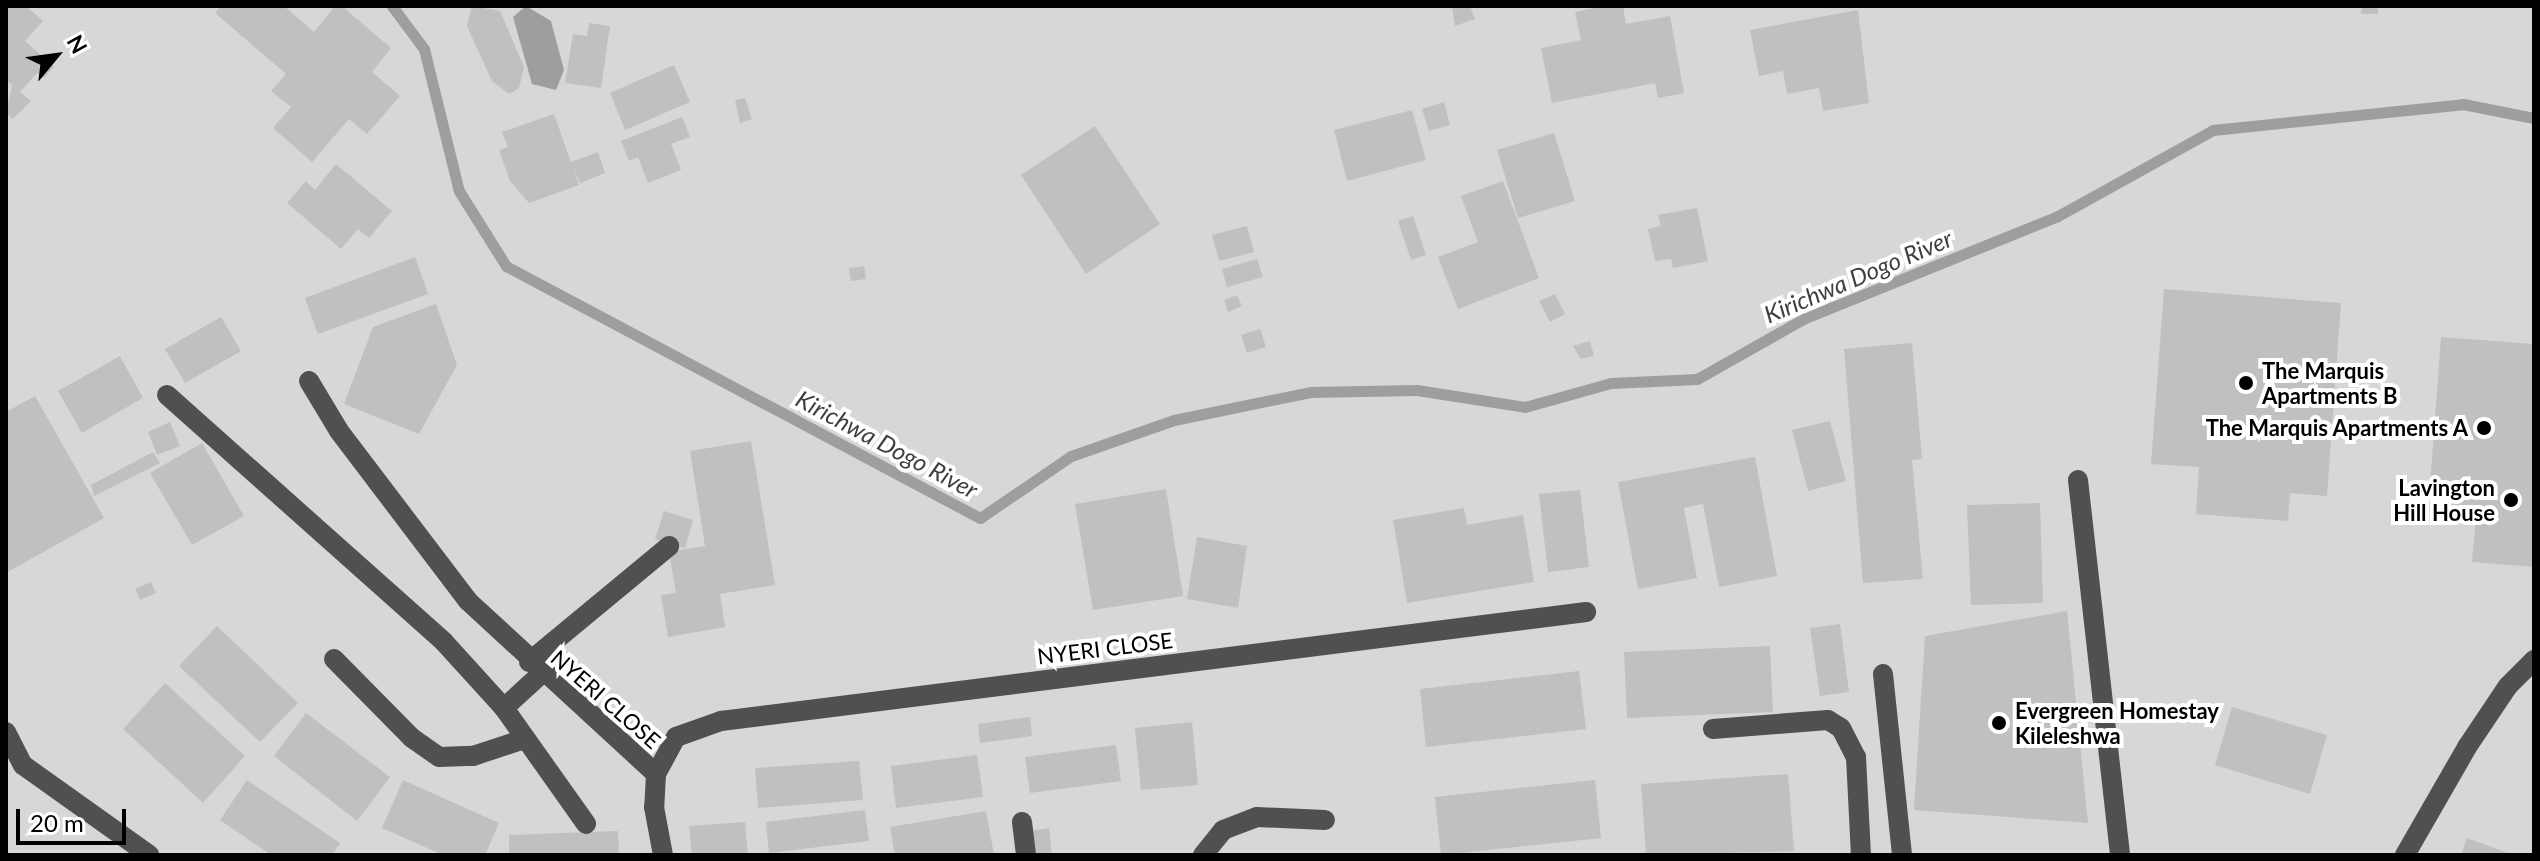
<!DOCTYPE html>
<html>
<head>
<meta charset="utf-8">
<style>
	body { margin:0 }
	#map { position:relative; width:2540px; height:861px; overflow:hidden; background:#fff; font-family:Lato,sans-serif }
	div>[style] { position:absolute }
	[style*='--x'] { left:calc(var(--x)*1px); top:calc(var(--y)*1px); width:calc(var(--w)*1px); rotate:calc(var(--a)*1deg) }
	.green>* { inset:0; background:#d7d7d7 }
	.water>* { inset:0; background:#9e9e9e }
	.stream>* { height:11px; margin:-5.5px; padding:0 5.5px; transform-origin:5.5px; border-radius:5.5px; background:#9e9e9e }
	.building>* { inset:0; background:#c0c0c0 }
	.minor>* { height:20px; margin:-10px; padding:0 10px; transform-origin:10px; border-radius:10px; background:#505050 }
	.dots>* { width:22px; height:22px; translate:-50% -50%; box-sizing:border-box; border:4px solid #fff; border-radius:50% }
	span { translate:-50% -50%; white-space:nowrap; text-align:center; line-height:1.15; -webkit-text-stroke:8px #fff; paint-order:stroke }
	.poi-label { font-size:22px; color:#000; font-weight:700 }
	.left { translate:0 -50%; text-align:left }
	.right { translate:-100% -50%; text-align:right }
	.street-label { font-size:22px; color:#000 }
	.water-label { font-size:24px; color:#3f3f3f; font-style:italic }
	.frame { position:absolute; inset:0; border:8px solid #000; pointer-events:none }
	.north { position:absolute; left:16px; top:16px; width:80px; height:80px; -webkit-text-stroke:6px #fff; paint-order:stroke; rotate:61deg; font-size:22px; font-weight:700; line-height:32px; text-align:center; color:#000 }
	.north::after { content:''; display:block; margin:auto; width:28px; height:36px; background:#000; clip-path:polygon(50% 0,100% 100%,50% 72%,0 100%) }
	.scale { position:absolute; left:16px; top:809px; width:110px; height:36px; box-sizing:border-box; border:4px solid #000; border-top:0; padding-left:10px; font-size:24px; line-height:28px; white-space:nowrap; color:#000; -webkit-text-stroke:6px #fff; paint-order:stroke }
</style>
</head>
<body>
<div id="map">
	<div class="green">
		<div style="clip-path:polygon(6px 6px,2534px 6px,2534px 855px,6px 855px)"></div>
	</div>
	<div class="water">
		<div style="clip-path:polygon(526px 6px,551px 21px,564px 70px,556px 90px,532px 84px,513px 17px)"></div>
	</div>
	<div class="stream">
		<div style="--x:392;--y:6;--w:54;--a:53.3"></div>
		<div style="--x:424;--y:49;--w:146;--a:76.2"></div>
		<div style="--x:459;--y:191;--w:89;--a:57.9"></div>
		<div style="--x:506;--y:266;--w:537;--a:28"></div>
		<div style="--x:980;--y:518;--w:110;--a:-34.3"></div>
		<div style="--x:1071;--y:456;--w:109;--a:-19.3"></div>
		<div style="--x:1174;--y:420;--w:139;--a:-11.6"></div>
		<div style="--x:1310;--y:392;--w:107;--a:-1.1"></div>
		<div style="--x:1417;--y:390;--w:109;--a:8.9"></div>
		<div style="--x:1525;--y:407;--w:89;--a:-15.6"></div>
		<div style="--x:1611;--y:383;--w:86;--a:-2.7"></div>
		<div style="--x:1697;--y:379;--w:122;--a:-29.5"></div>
		<div style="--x:1803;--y:319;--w:273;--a:-22"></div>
		<div style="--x:2056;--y:217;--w:179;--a:-29"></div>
		<div style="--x:2213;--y:130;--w:251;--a:-5.9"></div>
		<div style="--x:2463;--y:104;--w:72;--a:11.2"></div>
	</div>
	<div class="building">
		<div style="clip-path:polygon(26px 6px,43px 21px,25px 41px,54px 67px,44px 78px,37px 73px,20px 92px,31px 101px,13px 119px,6px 113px,12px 85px,6px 80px,6px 8px)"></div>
		<div style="clip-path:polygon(221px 6px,284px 6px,314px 32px,335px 6px,342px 6px,391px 48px,372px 72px,400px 96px,367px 134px,349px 119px,312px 162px,273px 128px,291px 107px,271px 91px,286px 74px,215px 13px)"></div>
		<div style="clip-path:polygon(472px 6px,500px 11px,524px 67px,519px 88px,509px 94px,492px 81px,467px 26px)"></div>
		<div style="clip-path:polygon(1452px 6px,1470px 6px,1475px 19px,1455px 26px)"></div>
		<div style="clip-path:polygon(1606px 6px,1623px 6px,1626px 24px,1670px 16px,1684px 93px,1658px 98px,1655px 83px,1552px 103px,1541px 48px,1581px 40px,1575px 12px)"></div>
		<div style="clip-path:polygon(2362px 6px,2378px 6px,2378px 14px,2361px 14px)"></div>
		<div style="clip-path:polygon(1858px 10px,1869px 103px,1823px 111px,1819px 88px,1787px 94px,1783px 71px,1759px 76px,1750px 30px)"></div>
		<div style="clip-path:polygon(589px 23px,610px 26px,601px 88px,565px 83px,573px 34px,587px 36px)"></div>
		<div style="clip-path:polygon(674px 65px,690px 102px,625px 130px,610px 93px)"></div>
		<div style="clip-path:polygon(745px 98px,752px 119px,740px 123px,735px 100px)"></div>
		<div style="clip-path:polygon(1444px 102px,1450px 125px,1429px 131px,1422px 109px)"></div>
		<div style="clip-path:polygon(1412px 110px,1426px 160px,1347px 181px,1334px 130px)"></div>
		<div style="clip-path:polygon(554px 114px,571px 162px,598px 152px,605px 173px,580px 183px,573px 167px,579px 185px,529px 203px,510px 181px,499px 150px,508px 147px,502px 132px)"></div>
		<div style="clip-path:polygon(682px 117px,690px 137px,671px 144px,681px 170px,648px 183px,638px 157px,629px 161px,621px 141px)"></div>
		<div style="clip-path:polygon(1095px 126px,1160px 224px,1086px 274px,1021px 175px)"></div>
		<div style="clip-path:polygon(1554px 133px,1575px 201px,1518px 218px,1497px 150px)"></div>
		<div style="clip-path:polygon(336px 164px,392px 211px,369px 238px,358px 229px,341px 249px,287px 203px,306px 181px,315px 190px)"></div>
		<div style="clip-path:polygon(1503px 181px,1539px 278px,1458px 309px,1438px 257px,1478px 242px,1461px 196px)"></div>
		<div style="clip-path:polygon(1697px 208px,1708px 261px,1673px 268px,1671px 259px,1655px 261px,1648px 229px,1661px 226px,1658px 215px)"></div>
		<div style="clip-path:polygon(1413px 216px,1426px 255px,1411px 260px,1398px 221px)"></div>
		<div style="clip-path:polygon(1247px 226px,1254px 252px,1219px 261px,1212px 235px)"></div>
		<div style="clip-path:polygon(415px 257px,428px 294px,318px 334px,305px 298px)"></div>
		<div style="clip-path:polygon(1257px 259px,1263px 277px,1227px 287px,1222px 269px)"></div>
		<div style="clip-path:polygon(864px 266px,866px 279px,851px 281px,849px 268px)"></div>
		<div style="clip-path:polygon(2164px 289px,2341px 303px,2327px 496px,2290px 493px,2288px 521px,2196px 514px,2199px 467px,2151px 464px)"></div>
		<div style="clip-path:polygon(1555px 294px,1565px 314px,1550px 322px,1539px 301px)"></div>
		<div style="clip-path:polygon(1237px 295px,1242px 306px,1228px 312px,1224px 300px)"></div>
		<div style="clip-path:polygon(436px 304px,457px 365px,419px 434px,344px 404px,373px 327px)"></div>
		<div style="clip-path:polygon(221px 317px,241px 351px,185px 383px,165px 349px)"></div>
		<div style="clip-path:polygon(1260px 329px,1266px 347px,1247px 353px,1241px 335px)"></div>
		<div style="clip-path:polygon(2441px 337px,2534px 344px,2534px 567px,2472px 562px,2476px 516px,2428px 512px)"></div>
		<div style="clip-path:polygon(1590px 341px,1594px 356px,1581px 359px,1573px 346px)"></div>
		<div style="clip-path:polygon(1912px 343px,1922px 459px,1912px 460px,1923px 579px,1863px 583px,1844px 349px)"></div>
		<div style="clip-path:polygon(120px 356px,143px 398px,82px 433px,58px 391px)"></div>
		<div style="clip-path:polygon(35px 396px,104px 518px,6px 573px,6px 412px)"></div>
		<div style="clip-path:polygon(1830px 421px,1846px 481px,1808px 491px,1792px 430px)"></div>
		<div style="clip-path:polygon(170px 422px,180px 446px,157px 455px,148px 432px)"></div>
		<div style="clip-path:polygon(751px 441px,775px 585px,720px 594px,725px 627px,668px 637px,661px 595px,676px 593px,669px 552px,705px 546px,690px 451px)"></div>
		<div style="clip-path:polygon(202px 443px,244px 516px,192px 545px,150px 473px)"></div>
		<div style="clip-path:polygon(153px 452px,160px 463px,94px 496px,91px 485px)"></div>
		<div style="clip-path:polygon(1755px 457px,1777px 576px,1719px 587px,1703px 504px,1684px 508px,1697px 578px,1638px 589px,1618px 482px)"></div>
		<div style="clip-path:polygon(1166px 489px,1183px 596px,1093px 610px,1075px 504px)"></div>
		<div style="clip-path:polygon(1580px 490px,1589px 567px,1548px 572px,1539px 494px)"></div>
		<div style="clip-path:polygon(2040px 503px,2043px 603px,1971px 605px,1967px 505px)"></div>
		<div style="clip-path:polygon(1464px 508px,1467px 525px,1523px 515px,1534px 582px,1407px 603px,1393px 520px)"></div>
		<div style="clip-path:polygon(664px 511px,693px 520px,685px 548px,655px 539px)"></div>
		<div style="clip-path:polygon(1197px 537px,1247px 546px,1238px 608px,1187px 599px)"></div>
		<div style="clip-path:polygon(151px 582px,156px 593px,140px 600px,135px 589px)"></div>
		<div style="clip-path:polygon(2067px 611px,2088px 823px,1914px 810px,1925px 636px)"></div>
		<div style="clip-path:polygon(1840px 624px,1849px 692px,1820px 696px,1810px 628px)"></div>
		<div style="clip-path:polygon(217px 626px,298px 703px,260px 742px,179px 666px)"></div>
		<div style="clip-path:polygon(1770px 646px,1773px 712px,1627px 718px,1624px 652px)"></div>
		<div style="clip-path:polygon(1579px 671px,1586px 729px,1426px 747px,1420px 689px)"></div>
		<div style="clip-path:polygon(165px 683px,245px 756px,203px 803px,123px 729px)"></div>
		<div style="clip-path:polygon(2232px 707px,2327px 735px,2310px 794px,2215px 765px)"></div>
		<div style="clip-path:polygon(306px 713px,390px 777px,357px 821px,274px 756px)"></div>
		<div style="clip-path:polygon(1030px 717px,1032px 736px,980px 743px,978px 724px)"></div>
		<div style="clip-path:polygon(1192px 722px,1198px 785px,1141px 790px,1135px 728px)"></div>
		<div style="clip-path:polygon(1116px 745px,1121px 781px,1030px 793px,1025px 757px)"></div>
		<div style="clip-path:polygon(977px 755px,983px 797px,896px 808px,891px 766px)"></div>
		<div style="clip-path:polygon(859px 761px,863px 800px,758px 808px,755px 768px)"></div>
		<div style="clip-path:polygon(1788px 774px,1794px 851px,1646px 855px,1641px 784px)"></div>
		<div style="clip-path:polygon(247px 780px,340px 843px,332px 855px,271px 855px,220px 820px)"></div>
		<div style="clip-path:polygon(403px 780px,499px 823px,485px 855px,443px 855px,382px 828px)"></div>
		<div style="clip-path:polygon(1595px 780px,1601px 838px,1441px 855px,1435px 797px)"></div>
		<div style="clip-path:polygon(865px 810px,869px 841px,769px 853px,766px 822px)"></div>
		<div style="clip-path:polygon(986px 811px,994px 855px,895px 855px,890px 827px)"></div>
		<div style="clip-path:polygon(745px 822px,748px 855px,692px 855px,689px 826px)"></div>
		<div style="clip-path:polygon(1049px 828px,1052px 855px,1032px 855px,1030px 831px)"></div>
		<div style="clip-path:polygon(618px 831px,619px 855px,509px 855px,509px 835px)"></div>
		<div style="clip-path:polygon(2467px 838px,2514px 855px,2461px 855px)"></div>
	</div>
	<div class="minor">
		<div style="--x:309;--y:381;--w:58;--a:59"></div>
		<div style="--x:339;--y:431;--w:213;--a:52.8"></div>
		<div style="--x:468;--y:601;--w:255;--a:42.6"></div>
		<div style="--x:656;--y:774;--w:33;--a:93"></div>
		<div style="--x:654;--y:807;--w:49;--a:79.4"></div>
		<div style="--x:167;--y:395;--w:371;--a:41.7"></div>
		<div style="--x:444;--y:642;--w:89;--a:47.7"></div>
		<div style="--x:504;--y:708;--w:142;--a:54.7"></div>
		<div style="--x:2078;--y:480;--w:377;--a:83.6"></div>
		<div style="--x:334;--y:659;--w:111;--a:45.4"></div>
		<div style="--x:412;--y:738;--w:33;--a:35"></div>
		<div style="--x:439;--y:757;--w:34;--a:-2"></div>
		<div style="--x:473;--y:756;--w:54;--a:-18.4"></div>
		<div style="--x:529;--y:662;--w:182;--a:-39.6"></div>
		<div style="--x:1883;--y:674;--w:182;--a:84"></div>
		<div style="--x:504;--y:708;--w:52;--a:-42.6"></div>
		<div style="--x:1713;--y:729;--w:115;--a:-4.5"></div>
		<div style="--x:1828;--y:720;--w:15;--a:32"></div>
		<div style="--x:1841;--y:728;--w:33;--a:63"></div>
		<div style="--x:1856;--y:757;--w:98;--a:87.1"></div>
		<div style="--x:6;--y:732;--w:37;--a:63"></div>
		<div style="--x:23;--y:765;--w:155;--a:35.5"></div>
		<div style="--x:656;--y:774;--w:42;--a:-61.6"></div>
		<div style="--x:676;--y:737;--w:48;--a:-19.6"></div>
		<div style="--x:721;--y:721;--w:872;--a:-7.18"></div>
		<div style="--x:1022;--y:822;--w:33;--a:83"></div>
		<div style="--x:1203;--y:855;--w:32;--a:-51"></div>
		<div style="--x:1223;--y:830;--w:36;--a:-21"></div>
		<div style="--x:1257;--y:817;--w:68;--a:2.5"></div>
		<div style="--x:2405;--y:855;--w:125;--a:-60.1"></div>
		<div style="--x:2467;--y:747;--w:73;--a:-56.1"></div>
		<div style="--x:2508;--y:686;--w:37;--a:-45"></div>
	</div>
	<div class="dots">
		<div style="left:2246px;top:383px;background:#000"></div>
		<div style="left:2484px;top:428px;background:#000"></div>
		<div style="left:2511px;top:500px;background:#000"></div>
		<div style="left:1999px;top:723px;background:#000"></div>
	</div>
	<div class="poi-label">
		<span class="left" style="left:2262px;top:383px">The Marquis<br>Apartments B</span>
		<span class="right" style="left:2468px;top:428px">The Marquis Apartments A</span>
		<span class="right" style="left:2495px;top:500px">Lavington<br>Hill House</span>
		<span class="left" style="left:2015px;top:723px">Evergreen Homestay<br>Kileleshwa</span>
	</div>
	<div class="street-label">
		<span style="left:1105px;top:648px;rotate:-7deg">NYERI CLOSE</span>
		<span style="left:606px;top:699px;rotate:41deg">NYERI CLOSE</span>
	</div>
	<div class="water-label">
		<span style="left:1858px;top:276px;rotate:-23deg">Kirichwa Dogo River</span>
		<span style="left:887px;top:444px;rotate:28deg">Kirichwa Dogo River</span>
	</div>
	<div class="frame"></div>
	<div class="north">N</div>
	<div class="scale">20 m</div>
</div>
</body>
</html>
